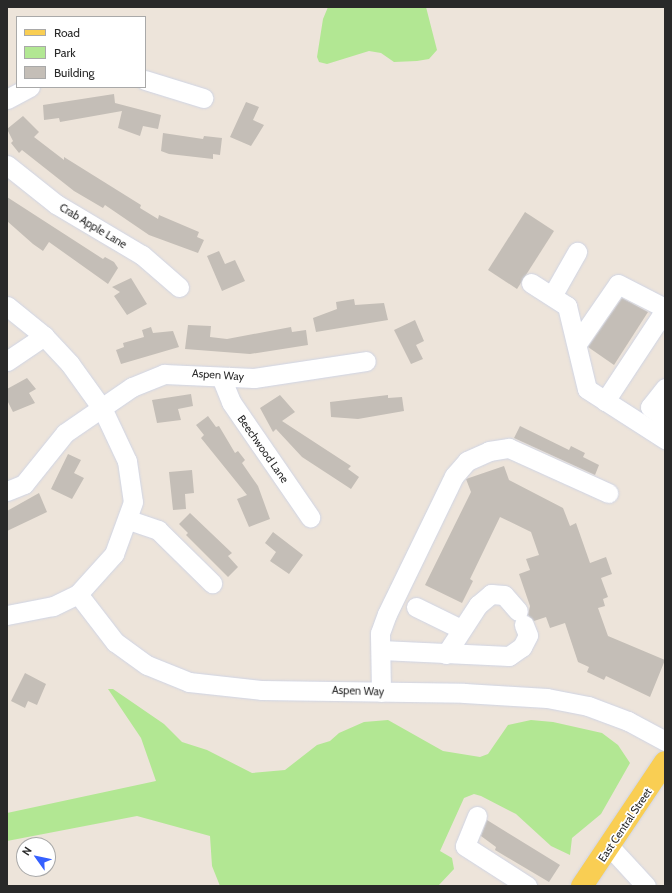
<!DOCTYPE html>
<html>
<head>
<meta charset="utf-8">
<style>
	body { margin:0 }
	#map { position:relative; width:672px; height:893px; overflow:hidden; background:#ede4da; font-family:Cabin,sans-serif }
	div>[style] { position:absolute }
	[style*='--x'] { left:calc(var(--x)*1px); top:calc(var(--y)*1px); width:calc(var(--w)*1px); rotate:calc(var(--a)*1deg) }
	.green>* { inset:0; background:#b2e793 }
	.building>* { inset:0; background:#c4beb7 }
	.roads { filter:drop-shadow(0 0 1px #cfd4e4) drop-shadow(0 0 1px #cfd4e4) }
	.minor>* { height:19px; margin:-9.5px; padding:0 9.5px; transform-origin:9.5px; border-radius:9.5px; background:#fff }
	.major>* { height:22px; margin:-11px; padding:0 11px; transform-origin:11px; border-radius:11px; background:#f9ce53 }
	span { translate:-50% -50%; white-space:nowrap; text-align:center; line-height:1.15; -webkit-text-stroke:3.5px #fff; paint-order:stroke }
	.street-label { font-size:11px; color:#292929 }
	.frame { position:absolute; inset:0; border:8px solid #292929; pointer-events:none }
	.legend { position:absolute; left:16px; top:16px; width:130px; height:72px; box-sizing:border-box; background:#fff; border:1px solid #a9a9a9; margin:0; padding:5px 7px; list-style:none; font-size:12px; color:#292929 }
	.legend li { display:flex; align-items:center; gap:8px; height:20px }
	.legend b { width:20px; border:1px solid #a9a9a9 }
	.north { position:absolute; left:16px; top:837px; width:40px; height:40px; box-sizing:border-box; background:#fff; border:1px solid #a9a9a9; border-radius:50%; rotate:303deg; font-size:11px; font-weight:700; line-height:16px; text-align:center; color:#292929 }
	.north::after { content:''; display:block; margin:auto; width:14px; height:18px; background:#3560ff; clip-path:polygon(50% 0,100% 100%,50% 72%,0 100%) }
</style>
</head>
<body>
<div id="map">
	<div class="green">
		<div style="clip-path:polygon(328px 7px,426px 7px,437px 50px,429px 59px,417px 61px,394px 62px,381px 53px,369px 51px,327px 64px,319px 62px,317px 57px,323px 19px)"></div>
		<div style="clip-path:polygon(108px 689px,113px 689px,164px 724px,182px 742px,207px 750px,252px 773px,285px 770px,317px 745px,330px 741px,339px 733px,364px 722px,388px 720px,443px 751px,480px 757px,488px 754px,508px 725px,531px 720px,553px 722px,602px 733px,618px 745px,630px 763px,601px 814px,572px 838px,570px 855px,551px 846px,516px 814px,481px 796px,474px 794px,464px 798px,440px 851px,452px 858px,454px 869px,438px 886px,220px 886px,212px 866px,210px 836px,137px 816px,7px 841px,7px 813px,156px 781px,141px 738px)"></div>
	</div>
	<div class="building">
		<div style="clip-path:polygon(114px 94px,115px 103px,161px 115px,158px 129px,143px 126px,140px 136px,118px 128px,122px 111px,60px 122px,59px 118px,44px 120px,43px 105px)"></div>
		<div style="clip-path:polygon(246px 102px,259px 107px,253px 120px,264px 125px,251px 146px,230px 137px)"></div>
		<div style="clip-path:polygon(23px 116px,39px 132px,34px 137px,64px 160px,64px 157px,141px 205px,140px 208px,158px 219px,159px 215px,199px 232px,197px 237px,204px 240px,198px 253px,149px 235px,105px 205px,103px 208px,74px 191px,22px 150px,19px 153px,11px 143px,13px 141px,7px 129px)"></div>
		<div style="clip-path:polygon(163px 133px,203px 139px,204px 136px,222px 138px,220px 155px,213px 154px,213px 159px,169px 154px,161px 151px)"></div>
		<div style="clip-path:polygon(7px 197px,103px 259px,105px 257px,114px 262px,118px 268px,108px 284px,49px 242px,43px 251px,33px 244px,7px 221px)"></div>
		<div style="clip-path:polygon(525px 212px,554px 231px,517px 289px,488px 270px)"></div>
		<div style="clip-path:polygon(219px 251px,225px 264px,235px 260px,245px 281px,222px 291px,207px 256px)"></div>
		<div style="clip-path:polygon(131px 278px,147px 304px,127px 315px,114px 296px,120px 292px,112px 287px)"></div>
		<div style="clip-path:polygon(622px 298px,648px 312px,614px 365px,588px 347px)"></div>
		<div style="clip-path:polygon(354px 299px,355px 305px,384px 303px,388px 320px,316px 332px,313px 318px,337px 309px,336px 302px)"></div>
		<div style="clip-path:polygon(415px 320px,424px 341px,416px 345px,423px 359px,411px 364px,394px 330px)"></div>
		<div style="clip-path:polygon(188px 325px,211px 326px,210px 337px,227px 339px,291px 327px,292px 332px,306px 330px,308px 345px,250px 354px,185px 349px)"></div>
		<div style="clip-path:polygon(151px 327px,153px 333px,173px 331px,179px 347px,121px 364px,116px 350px,124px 347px,123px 343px,144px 337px,142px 330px)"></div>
		<div style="clip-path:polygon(27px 378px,36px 389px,29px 393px,35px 403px,13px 412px,7px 400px,7px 389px)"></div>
		<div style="clip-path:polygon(191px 394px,193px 406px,178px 409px,181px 420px,157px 423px,152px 400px)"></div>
		<div style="clip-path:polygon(280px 395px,295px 412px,282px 421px,351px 466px,348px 469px,359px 477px,351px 489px,302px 457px,276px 429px,273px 432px,260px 408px)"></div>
		<div style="clip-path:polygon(388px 395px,388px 398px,402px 397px,404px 411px,358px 419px,331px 417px,330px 402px)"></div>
		<div style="clip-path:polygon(208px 416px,216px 427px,219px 426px,235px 453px,238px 451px,245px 460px,242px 463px,258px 486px,270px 519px,249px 527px,237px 499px,247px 495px,201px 438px,204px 435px,196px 425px)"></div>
		<div style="clip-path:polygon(520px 426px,569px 450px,571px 446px,585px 453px,583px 457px,599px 465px,595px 475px,514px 438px)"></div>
		<div style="clip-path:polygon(68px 454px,81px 460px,74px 473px,84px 478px,72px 499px,51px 489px)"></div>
		<div style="clip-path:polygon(504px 466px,509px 480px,563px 508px,570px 526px,576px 523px,590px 563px,606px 557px,612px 574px,601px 578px,608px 597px,603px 599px,605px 606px,598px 608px,608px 636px,665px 660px,650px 697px,606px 676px,604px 680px,587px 672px,589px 667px,578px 662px,565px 623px,550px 628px,546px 617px,534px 621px,528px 615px,530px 606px,519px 574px,530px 570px,526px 559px,539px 555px,531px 532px,500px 517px,470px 579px,473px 581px,462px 603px,425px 585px,471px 492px,466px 479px)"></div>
		<div style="clip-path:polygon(192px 470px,194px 493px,185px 494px,186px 509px,173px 510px,169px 472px)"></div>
		<div style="clip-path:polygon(39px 493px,47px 512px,7px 531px,7px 511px)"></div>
		<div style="clip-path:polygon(190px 513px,232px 553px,228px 556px,238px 567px,228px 577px,186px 535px,188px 533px,179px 524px)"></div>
		<div style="clip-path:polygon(273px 532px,303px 555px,289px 574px,270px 561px,276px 552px,265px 543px)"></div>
		<div style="clip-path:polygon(25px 673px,46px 684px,37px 705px,28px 701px,25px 708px,11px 701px)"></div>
		<div style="clip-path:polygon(487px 820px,560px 865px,549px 882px,495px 850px,496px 847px,481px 836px)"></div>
	</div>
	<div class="roads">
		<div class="minor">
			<div style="--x:145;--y:80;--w:61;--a:17.2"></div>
			<div style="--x:7;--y:99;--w:26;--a:-28"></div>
			<div style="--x:7;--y:165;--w:63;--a:38.5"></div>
			<div style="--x:56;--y:204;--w:100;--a:30.7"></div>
			<div style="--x:142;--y:255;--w:49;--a:40.9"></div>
			<div style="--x:531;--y:283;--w:43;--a:32.6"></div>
			<div style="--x:567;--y:306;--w:85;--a:76.5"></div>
			<div style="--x:587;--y:389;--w:93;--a:32.7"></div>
			<div style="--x:552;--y:296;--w:51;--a:-60.4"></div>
			<div style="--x:7;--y:306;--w:48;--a:39"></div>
			<div style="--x:44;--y:336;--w:38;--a:47"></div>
			<div style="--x:70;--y:364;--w:57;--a:54.3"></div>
			<div style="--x:103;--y:410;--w:56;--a:64.8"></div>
			<div style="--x:127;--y:461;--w:41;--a:81.7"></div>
			<div style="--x:133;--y:502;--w:55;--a:110.1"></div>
			<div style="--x:114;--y:554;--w:54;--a:132"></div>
			<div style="--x:78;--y:594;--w:28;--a:154"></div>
			<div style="--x:53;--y:606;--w:47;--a:168.9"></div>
			<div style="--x:578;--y:342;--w:70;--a:-55.4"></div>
			<div style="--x:618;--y:284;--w:53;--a:27.1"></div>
			<div style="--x:7;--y:361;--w:45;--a:-34"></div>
			<div style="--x:221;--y:377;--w:27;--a:68"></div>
			<div style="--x:231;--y:402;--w:140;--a:55.5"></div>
			<div style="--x:665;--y:388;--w:24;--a:128"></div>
			<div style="--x:650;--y:407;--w:19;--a:36"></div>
			<div style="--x:605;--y:401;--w:109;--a:-56.6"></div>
			<div style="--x:7;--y:491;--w:18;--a:-22"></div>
			<div style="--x:24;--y:484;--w:65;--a:-51.2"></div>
			<div style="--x:65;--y:433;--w:81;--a:-34.5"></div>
			<div style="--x:132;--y:387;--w:35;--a:-22"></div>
			<div style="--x:164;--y:374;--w:90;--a:2.5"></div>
			<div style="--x:254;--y:378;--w:113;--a:-8.6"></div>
			<div style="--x:129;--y:520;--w:31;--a:19"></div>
			<div style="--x:158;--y:530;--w:76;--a:44.5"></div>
			<div style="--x:78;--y:594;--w:61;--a:52.4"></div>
			<div style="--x:115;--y:642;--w:39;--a:36"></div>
			<div style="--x:147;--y:665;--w:45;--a:22"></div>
			<div style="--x:189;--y:682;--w:72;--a:6.3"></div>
			<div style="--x:261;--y:690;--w:203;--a:0.8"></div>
			<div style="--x:464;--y:693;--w:83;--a:3.4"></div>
			<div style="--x:547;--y:698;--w:42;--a:11"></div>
			<div style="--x:588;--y:706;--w:43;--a:20.6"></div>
			<div style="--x:628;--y:721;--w:42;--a:28.4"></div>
			<div style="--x:416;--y:607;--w:50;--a:26.1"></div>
			<div style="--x:381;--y:650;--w:128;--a:2.7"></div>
			<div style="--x:509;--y:656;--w:16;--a:-35"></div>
			<div style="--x:522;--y:647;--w:13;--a:-63"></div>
			<div style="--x:528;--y:635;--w:11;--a:-112"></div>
			<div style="--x:446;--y:654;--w:59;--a:-56.9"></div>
			<div style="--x:478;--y:605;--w:17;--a:-40"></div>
			<div style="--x:491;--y:594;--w:13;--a:4"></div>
			<div style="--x:504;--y:595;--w:21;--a:49"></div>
			<div style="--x:381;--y:692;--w:59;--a:-91"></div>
			<div style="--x:380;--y:633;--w:20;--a:-70"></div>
			<div style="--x:387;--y:614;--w:153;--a:-64.1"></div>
			<div style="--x:454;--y:476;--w:20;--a:-49"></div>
			<div style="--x:467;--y:461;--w:24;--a:-24"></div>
			<div style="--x:489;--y:451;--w:20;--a:-9"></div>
			<div style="--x:509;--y:448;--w:109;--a:24.4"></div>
			<div style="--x:477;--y:816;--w:32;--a:112"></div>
			<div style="--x:465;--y:846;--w:74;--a:32.8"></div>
			<div style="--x:610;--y:847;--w:53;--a:47.3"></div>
		</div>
		<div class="major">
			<div style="--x:582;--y:886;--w:149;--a:-56.2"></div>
		</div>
	</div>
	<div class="street-label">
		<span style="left:93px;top:226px;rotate:31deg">Crab Apple Lane</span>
		<span style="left:218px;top:375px;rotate:4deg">Aspen Way</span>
		<span style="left:263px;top:449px;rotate:55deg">Beechwood Lane</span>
		<span style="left:358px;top:691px;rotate:2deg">Aspen Way</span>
		<span style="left:625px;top:825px;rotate:-56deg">East Central Street</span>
	</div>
	<div class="frame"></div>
	<ul class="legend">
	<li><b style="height:5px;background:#f9ce53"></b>Road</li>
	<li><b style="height:11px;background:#b2e793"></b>Park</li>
	<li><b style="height:11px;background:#c4beb7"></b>Building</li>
	</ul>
	<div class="north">N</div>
</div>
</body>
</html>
